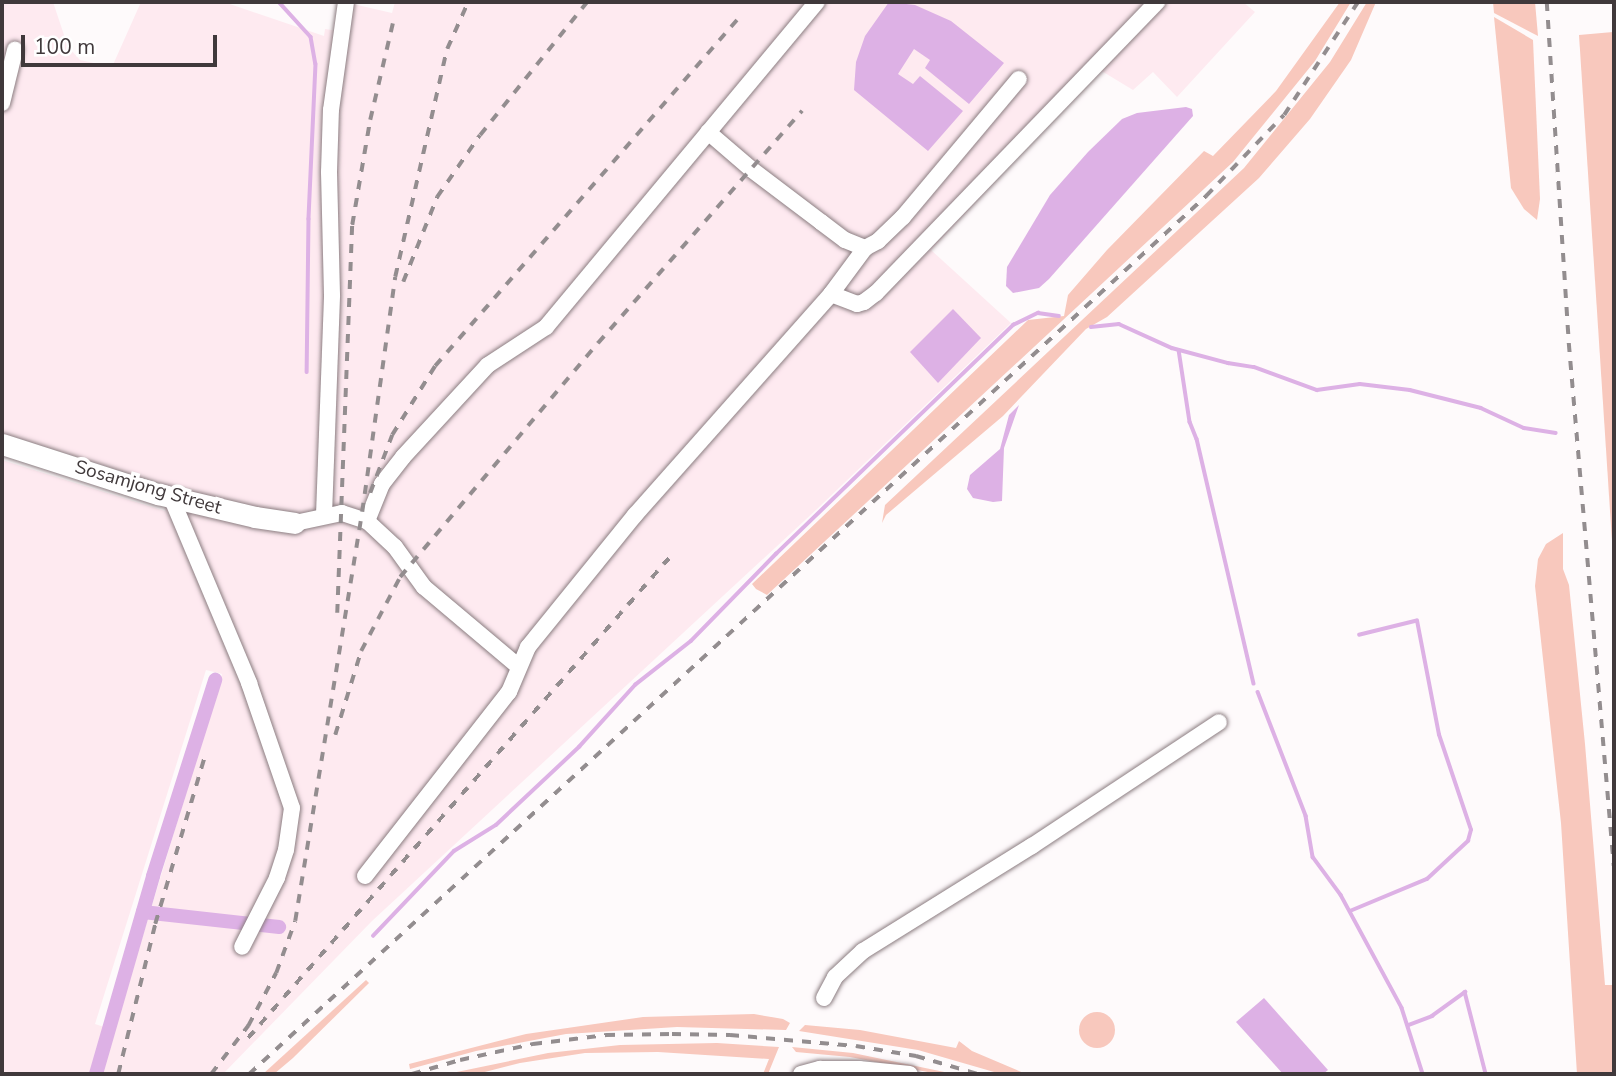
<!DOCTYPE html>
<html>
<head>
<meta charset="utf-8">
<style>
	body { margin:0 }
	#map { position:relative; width:1616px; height:1076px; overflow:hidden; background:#fefafb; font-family:"Nunito Sans",sans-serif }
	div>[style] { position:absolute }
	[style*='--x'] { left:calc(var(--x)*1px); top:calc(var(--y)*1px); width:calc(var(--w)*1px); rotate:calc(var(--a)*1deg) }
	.built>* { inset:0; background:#feeaf0 }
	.green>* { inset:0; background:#f8c8bd }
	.round { border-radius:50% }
	.water>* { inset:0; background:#ddb1e5 }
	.stream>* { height:3.5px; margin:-1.75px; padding:0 1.75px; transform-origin:1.75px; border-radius:1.75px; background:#ddb1e5 }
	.canal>* { height:14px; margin:-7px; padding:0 7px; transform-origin:7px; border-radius:7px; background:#ddb1e5 }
	.roads { filter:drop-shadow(0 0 2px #8b7d81) drop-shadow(0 0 2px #8b7d81) }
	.street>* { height:16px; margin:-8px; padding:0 8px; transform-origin:8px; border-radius:8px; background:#fff }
	.secondary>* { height:21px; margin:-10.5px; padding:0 10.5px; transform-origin:10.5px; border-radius:10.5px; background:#fff }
	.rail>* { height:3.5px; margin-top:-1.75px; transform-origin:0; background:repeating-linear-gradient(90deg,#938d8f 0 9px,transparent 0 18px) }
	span { translate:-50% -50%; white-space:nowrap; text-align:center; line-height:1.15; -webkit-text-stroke:7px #fff; paint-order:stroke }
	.street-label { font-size:19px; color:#40393b }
	.frame { position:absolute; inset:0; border:4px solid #40393b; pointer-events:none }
	.scale { position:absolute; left:21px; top:35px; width:196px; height:32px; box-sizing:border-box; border:4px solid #40393b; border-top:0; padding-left:9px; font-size:21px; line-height:24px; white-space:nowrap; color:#40393b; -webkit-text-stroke:5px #fff; paint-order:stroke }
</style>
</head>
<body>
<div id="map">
	<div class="built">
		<div style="clip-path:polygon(2px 2px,53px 2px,68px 47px,80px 60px,112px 67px,141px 2px,224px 2px,324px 36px,325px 29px,345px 32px,353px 4px,392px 13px,395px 2px,1243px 2px,1255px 12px,1177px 97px,1153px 72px,1133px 90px,1100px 70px,931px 250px,1011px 323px,817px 509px,372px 921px,223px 1074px,101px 1074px,222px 674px,206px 670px,95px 1024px,104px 1027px,90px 1074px,2px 1074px,2px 460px,165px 511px,172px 487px,2px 433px)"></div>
	</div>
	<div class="green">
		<div style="clip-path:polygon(1340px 2px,1351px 2px,1315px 61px,1233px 162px,767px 595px,756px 589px,752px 584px,1028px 320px,1064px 316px,1068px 295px,1107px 250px,1204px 151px,1213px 156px,1276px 91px)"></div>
		<div style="clip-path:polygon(1367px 2px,1376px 2px,1351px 60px,1310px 119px,1259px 178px,1107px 317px,1086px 329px,1003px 416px,886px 515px,882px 523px,885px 505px,1244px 168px,1330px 62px)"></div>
		<div style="clip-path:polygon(1493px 2px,1535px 2px,1538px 36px,1494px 13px)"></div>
		<div style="clip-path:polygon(1494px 17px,1533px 40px,1540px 199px,1537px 220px,1524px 209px,1511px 188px)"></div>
		<div style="clip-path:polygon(1613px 32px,1614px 48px,1614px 572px,1579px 35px)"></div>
		<div style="clip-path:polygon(1563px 533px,1563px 569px,1569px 585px,1585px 744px,1605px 985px,1613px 985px,1614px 1074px,1577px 1074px,1561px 823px,1535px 586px,1538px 559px,1546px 544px)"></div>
		<div style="clip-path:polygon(366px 980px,369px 983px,293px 1058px,274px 1074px,263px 1074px)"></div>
		<div class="round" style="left:1079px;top:1012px;width:36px;height:36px"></div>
		<div style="clip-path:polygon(754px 1014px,783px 1019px,790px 1023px,786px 1030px,677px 1027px,566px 1034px,476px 1051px,410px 1069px,409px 1064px,526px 1034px,643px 1017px)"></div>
		<div style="clip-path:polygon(805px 1025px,860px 1030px,956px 1048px,959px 1041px,972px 1051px,1026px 1074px,1001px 1074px,918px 1050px,799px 1031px)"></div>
		<div style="clip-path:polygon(717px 1043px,779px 1047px,768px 1074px,763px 1074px,769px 1059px,658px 1052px,585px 1053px,520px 1063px,477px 1074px,447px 1074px,548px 1053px,620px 1045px)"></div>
		<div style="clip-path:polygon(792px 1047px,853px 1053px,954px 1074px,938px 1074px,850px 1057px,796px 1052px)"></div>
	</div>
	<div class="water">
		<div style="clip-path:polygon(889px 2px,915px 5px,951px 21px,1004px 63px,969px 104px,925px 68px,930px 60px,914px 49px,898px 74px,913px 84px,920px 76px,963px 111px,928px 151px,854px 90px,856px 62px,865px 36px)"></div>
		<div style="clip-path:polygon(1186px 107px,1192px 109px,1193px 116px,1049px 279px,1039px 288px,1013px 293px,1006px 286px,1007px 267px,1050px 195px,1088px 152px,1122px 119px,1137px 113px)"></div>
		<div style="clip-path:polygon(953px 309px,981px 338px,938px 383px,910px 352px)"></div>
		<div style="clip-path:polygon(1019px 405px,1004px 448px,1002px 501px,993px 502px,973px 498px,967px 489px,970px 475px,1000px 449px,1009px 415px)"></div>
		<div style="clip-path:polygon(1264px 998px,1328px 1070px,1323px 1074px,1283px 1074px,1236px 1022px)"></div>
	</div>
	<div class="stream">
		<div style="--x:279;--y:2;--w:47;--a:47.6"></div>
		<div style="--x:311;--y:37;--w:27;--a:80"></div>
		<div style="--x:316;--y:64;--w:155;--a:92.6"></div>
		<div style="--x:309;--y:219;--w:153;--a:90.7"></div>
		<div style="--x:1091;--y:327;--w:28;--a:-6"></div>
		<div style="--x:1119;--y:324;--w:58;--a:24.4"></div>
		<div style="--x:1172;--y:348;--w:58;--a:15"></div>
		<div style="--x:1228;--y:363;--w:26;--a:9"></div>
		<div style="--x:1254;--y:367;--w:67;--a:20.1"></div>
		<div style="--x:1317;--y:390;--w:43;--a:-7.9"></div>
		<div style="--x:1360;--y:384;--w:50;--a:6.8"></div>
		<div style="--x:1410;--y:390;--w:73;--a:14.2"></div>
		<div style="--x:1481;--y:408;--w:47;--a:24.9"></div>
		<div style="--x:1524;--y:428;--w:32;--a:9"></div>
		<div style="--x:1179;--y:350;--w:73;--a:81.3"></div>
		<div style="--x:1190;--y:422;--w:18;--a:68"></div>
		<div style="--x:1197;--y:439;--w:251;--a:76.9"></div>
		<div style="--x:1258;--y:692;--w:133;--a:68.8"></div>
		<div style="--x:1306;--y:816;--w:42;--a:80.3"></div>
		<div style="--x:1313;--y:857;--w:47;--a:53.6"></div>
		<div style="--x:1341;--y:895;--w:128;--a:61.6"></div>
		<div style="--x:1402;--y:1008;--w:69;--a:72.3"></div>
		<div style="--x:1350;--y:911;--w:83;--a:-22.6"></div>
		<div style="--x:1427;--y:879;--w:56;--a:-42.8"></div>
		<div style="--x:1468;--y:841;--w:11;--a:-75"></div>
		<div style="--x:1471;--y:830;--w:100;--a:-108.6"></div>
		<div style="--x:1439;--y:735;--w:116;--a:-100.9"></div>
		<div style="--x:1417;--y:621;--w:59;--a:166.2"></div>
		<div style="--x:373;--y:936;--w:117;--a:-46.4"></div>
		<div style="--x:454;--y:851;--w:49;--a:-31.8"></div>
		<div style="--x:496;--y:825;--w:114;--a:-43.2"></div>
		<div style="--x:579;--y:747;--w:84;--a:-47.9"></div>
		<div style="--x:635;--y:685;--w:71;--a:-38.2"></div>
		<div style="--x:691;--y:641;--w:122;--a:-45.7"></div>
		<div style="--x:776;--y:554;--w:330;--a:-44"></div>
		<div style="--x:1013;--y:325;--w:28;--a:-26"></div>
		<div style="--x:1038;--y:313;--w:21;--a:8"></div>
		<div style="--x:1409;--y:1025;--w:25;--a:-21"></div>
		<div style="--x:1432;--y:1016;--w:41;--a:-36"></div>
		<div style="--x:1465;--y:992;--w:85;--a:75.6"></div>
	</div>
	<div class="canal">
		<div style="--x:143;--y:912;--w:137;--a:6.3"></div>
		<div style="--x:96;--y:1074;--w:206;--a:-73.9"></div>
		<div style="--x:153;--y:876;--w:206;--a:-72.4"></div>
	</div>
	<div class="roads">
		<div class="street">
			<div style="--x:2;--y:103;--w:55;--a:-76.2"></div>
			<div style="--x:708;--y:132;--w:57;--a:40.7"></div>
			<div style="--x:751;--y:169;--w:88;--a:37.1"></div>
			<div style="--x:821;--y:222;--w:30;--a:37"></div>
			<div style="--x:845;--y:240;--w:22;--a:22"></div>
			<div style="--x:831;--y:294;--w:28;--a:21"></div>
			<div style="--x:857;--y:304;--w:7;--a:-16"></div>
			<div style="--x:864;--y:302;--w:15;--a:-37"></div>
			<div style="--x:876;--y:293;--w:405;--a:-46"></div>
			<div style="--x:171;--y:497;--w:202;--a:67.2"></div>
			<div style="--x:249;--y:683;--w:132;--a:71"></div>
			<div style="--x:292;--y:808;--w:42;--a:98.1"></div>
			<div style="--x:286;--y:850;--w:29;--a:108"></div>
			<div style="--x:277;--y:878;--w:77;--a:116.9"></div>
			<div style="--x:324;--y:515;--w:220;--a:-87.9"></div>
			<div style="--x:332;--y:295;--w:123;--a:-91.4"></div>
			<div style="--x:329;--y:172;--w:62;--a:-88.2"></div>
			<div style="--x:331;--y:110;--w:109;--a:-82.1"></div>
			<div style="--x:367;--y:521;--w:40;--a:-68"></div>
			<div style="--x:382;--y:484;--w:34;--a:-52"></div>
			<div style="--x:403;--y:457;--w:125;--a:-47.3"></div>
			<div style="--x:488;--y:365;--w:69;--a:-33.2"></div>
			<div style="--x:546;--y:327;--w:423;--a:-50.2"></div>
			<div style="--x:295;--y:523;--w:48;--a:-12"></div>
			<div style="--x:342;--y:513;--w:26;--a:18"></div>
			<div style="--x:367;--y:521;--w:38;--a:43"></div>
			<div style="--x:395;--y:547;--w:49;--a:54.1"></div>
			<div style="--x:424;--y:587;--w:124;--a:40.1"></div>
			<div style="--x:365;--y:876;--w:234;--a:-52"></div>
			<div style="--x:509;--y:692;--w:49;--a:-67.1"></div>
			<div style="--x:528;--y:647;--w:170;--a:-51"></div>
			<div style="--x:635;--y:515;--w:295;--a:-48.4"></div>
			<div style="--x:831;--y:294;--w:57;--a:-53.5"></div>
			<div style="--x:865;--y:248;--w:15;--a:-28"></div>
			<div style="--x:878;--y:241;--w:35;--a:-44"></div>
			<div style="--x:903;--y:217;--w:180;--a:-50"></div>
			<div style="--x:824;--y:998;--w:24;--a:-62"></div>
			<div style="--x:835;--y:977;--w:38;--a:-43"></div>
			<div style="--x:863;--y:951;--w:199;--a:-31.9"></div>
			<div style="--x:1032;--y:846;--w:224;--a:-33.5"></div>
			<div style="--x:801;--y:1074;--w:20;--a:-15"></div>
			<div style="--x:820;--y:1069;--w:39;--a:0"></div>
			<div style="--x:859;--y:1069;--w:51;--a:5.6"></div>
		</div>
		<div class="secondary">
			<div style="--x:2;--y:444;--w:164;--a:17.8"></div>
			<div style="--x:158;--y:494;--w:100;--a:13.3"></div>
			<div style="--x:255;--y:517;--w:40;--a:8.5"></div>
		</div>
	</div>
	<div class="rail">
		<div style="--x:1547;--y:2;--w:342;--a:86.3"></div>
		<div style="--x:1569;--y:343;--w:525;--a:85.08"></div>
		<div style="--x:403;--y:282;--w:92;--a:-68.2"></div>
		<div style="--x:437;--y:197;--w:75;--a:-55.3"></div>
		<div style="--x:480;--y:135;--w:171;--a:-51.2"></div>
		<div style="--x:370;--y:493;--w:62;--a:-69.2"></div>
		<div style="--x:392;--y:435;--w:81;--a:-58.1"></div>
		<div style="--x:435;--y:366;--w:468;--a:-48.9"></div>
		<div style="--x:337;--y:613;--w:388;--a:-87.8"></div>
		<div style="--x:352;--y:225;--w:107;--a:-80.3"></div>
		<div style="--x:370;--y:120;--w:105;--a:-76.8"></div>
		<div style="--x:335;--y:735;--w:88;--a:-72.8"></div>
		<div style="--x:361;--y:651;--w:84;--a:-62.2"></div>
		<div style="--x:400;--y:577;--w:307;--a:-49.8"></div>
		<div style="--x:598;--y:343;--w:309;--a:-48.7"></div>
		<div style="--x:248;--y:1038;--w:638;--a:-48.75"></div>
		<div style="--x:118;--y:1074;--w:154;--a:-76.1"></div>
		<div style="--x:155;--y:924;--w:172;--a:-73.5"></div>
		<div style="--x:211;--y:1074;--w:61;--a:-52.4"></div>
		<div style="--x:248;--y:1026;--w:60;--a:-62.2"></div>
		<div style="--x:276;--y:973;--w:55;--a:-69.9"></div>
		<div style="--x:295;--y:921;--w:414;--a:-80.7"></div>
		<div style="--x:362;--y:512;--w:237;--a:-82"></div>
		<div style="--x:395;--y:277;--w:234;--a:-77.2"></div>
		<div style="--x:447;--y:49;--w:51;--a:-65.9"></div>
		<div style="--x:249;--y:1074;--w:1299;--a:-42.53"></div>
		<div style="--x:1206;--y:196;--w:112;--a:-46.1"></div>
		<div style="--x:1284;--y:115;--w:135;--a:-56.8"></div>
		<div style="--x:412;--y:1074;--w:50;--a:-16.3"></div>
		<div style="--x:460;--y:1060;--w:75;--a:-12.4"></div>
		<div style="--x:533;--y:1044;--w:74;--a:-7"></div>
		<div style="--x:606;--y:1035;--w:66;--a:-0.9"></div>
		<div style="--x:672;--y:1034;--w:58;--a:1"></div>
		<div style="--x:730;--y:1035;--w:126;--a:5"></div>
		<div style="--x:856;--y:1046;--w:61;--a:9.5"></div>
		<div style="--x:916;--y:1056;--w:65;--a:16.2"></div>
	</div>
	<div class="street-label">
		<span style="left:148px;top:488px;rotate:16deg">Sosamjong Street</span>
	</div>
	<div class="frame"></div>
	<div class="scale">100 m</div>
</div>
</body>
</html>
